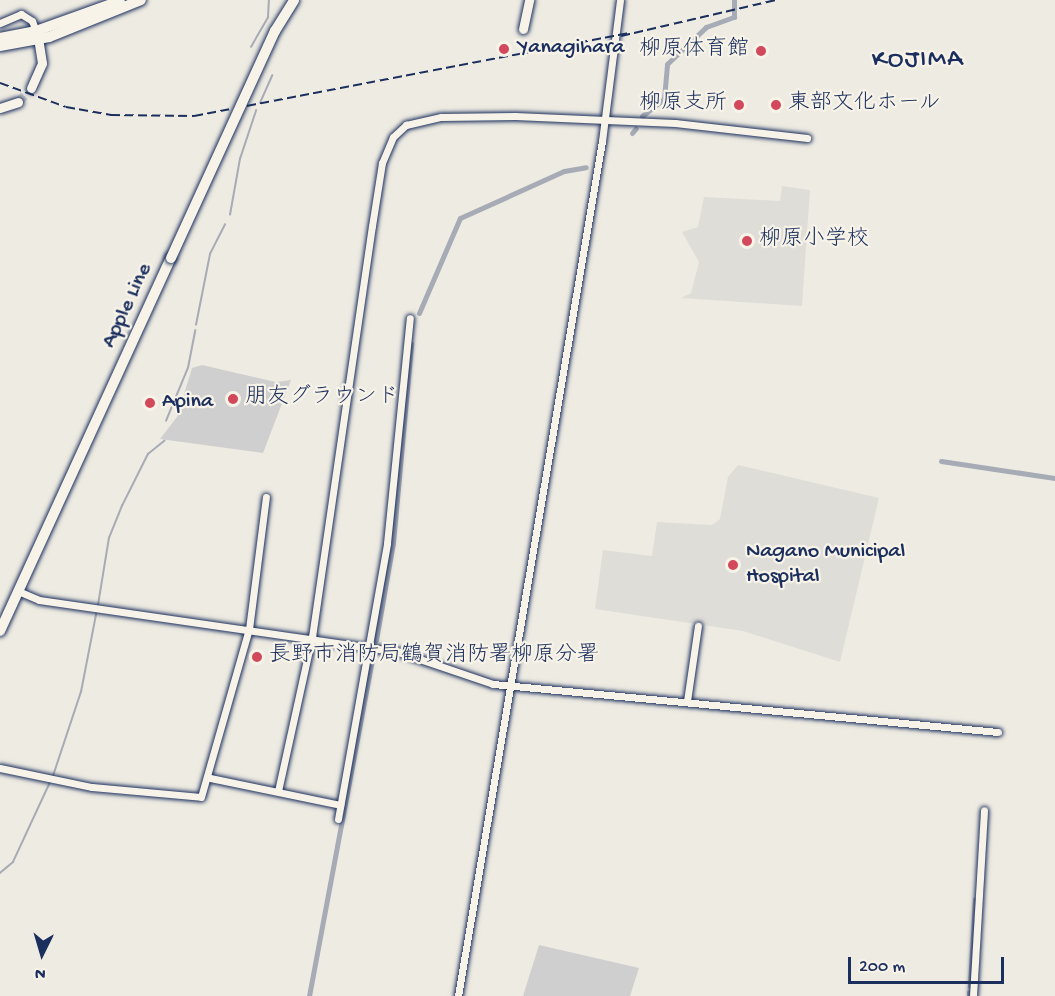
<!DOCTYPE html>
<html>
<head>
<meta charset="utf-8">
<style>
	body { margin:0 }
	#map { position:relative; width:1055px; height:996px; overflow:hidden; background:#eeebe2; font-family:"Gochi Hand","Klee One",sans-serif }
	div>[style] { position:absolute }
	[style*='--x'] { left:calc(var(--x)*1px); top:calc(var(--y)*1px); width:calc(var(--w)*1px); rotate:calc(var(--a)*1deg) }
	.built>* { inset:0; background:#deddd8 }
	.green>* { inset:0; background:#cfcfcf }
	.stream>* { height:1.5px; margin:-0.75px; padding:0 0.75px; transform-origin:0.75px; border-radius:0.75px; background:#a6abb5 }
	.canal>* { height:5px; margin:-2.5px; padding:0 2.5px; transform-origin:2.5px; border-radius:2.5px; background:#a6abb5 }
	.major-tunnel>* { height:9px; margin-top:-4.5px; transform-origin:0; background:repeating-linear-gradient(90deg,#c4c5c8 0 9px,transparent 0 13.5px) }
	.roads { filter:drop-shadow(0 0 2px #1b2f5e) drop-shadow(0 0 2px #1b2f5e) }
	.minor>* { height:7px; margin:-3.5px; padding:0 3.5px; transform-origin:3.5px; border-radius:3.5px; background:#f7f3e8 }
	.major>* { height:9px; margin:-4.5px; padding:0 4.5px; transform-origin:4.5px; border-radius:4.5px; background:#f7f3e8 }
	.highway>* { height:10px; margin:-5px; padding:0 5px; transform-origin:5px; border-radius:5px; background:#f7f3e8 }
	.rail>* { height:1.5px; margin-top:-0.75px; transform-origin:0; background:repeating-linear-gradient(90deg,#1b2f5e 0 9px,transparent 0 13.5px) }
	.bridges { filter:drop-shadow(0 0 2px #1b2f5e) drop-shadow(0 0 2px #1b2f5e) }
	.highway-bridge>* { height:10px; margin:-5px; padding:0 5px; transform-origin:5px; border-radius:5px; background:#f7f3e8 }
	.dots>* { width:16px; height:16px; translate:-50% -50%; box-sizing:border-box; border:3px solid #f7f3e8; border-radius:50% }
	span { translate:-50% -50%; white-space:nowrap; text-align:center; line-height:1.15; -webkit-text-stroke:4.5px #f7f3e8; paint-order:stroke }
	.poi-label { font-size:22px; color:#1b2f5e }
	.left { translate:0 -50%; text-align:left }
	.right { translate:-100% -50%; text-align:right }
	.street-label { font-size:22px; color:#1b2f5e }
	.quarter-label { font-size:26px; color:#1b2f5e; letter-spacing:1.5px }
	.north { position:absolute; left:12px; top:924px; width:60px; height:60px; -webkit-text-stroke:4px #f7f3e8; paint-order:stroke; rotate:185deg; font-size:16px; font-weight:700; line-height:24px; text-align:center; color:#1b2f5e }
	.north::after { content:''; display:block; margin:auto; width:21px; height:27px; background:#1b2f5e; clip-path:polygon(50% 0,100% 100%,50% 72%,0 100%) }
	.scale { position:absolute; left:848px; top:957px; width:156px; height:27px; box-sizing:border-box; border:3px solid #1b2f5e; border-top:0; padding-left:8px; font-size:18px; line-height:21px; white-space:nowrap; color:#1b2f5e; -webkit-text-stroke:4px #f7f3e8; paint-order:stroke }
</style>
</head>
<body>
<div id="map">
	<div class="built">
		<div style="clip-path:polygon(782px 186px,810px 190px,802px 306px,681px 298px,691px 293px,699px 262px,682px 232px,698px 227px,704px 197px,780px 201px)"></div>
		<div style="clip-path:polygon(738px 465px,879px 498px,840px 662px,743px 631px,595px 609px,603px 550px,652px 556px,657px 522px,712px 525px,720px 519px,728px 477px)"></div>
	</div>
	<div class="green">
		<div style="clip-path:polygon(202px 365px,276px 382px,291px 380px,263px 453px,160px 439px,177px 417px,192px 368px)"></div>
		<div style="clip-path:polygon(539px 945px,639px 968px,630px 996px,523px 996px)"></div>
	</div>
	<div class="stream">
		<div style="--x:251;--y:47;--w:34;--a:-60"></div>
		<div style="--x:268;--y:17;--w:17;--a:-87"></div>
		<div style="--x:260;--y:103;--w:30;--a:-66"></div>
		<div style="--x:230;--y:215;--w:57;--a:-79.9"></div>
		<div style="--x:240;--y:159;--w:51;--a:-71.6"></div>
		<div style="--x:196;--y:325;--w:72;--a:-78.8"></div>
		<div style="--x:210;--y:254;--w:33;--a:-63"></div>
		<div style="--x:166;--y:421;--w:57;--a:-67.5"></div>
		<div style="--x:188;--y:368;--w:38;--a:-79"></div>
		<div style="--x:98;--y:605;--w:68;--a:-80.7"></div>
		<div style="--x:109;--y:538;--w:35;--a:-68"></div>
		<div style="--x:122;--y:506;--w:58;--a:-63.4"></div>
		<div style="--x:148;--y:454;--w:21;--a:-39"></div>
		<div style="--x:53;--y:776;--w:89;--a:-71.6"></div>
		<div style="--x:81;--y:692;--w:84;--a:-79"></div>
		<div style="--x:0;--y:873;--w:17;--a:-40"></div>
		<div style="--x:13;--y:862;--w:90;--a:-65.1"></div>
	</div>
	<div class="canal">
		<div style="--x:642;--y:116;--w:28;--a:-38"></div>
		<div style="--x:664;--y:99;--w:35;--a:-85"></div>
		<div style="--x:667;--y:64;--w:54;--a:-43.5"></div>
		<div style="--x:706;--y:27;--w:30;--a:-20"></div>
		<div style="--x:734;--y:17;--w:17;--a:-90"></div>
		<div style="--x:632;--y:133;--w:6;--a:-51"></div>
		<div style="--x:419;--y:313;--w:103;--a:-66.7"></div>
		<div style="--x:460;--y:218;--w:114;--a:-24.3"></div>
		<div style="--x:564;--y:171;--w:22;--a:-10"></div>
		<div style="--x:941;--y:461;--w:115;--a:8.5"></div>
		<div style="--x:376;--y:640;--w:98;--a:-80.1"></div>
		<div style="--x:393;--y:543;--w:200;--a:-84.8"></div>
		<div style="--x:970;--y:986;--w:87;--a:-86.7"></div>
		<div style="--x:309;--y:996;--w:348;--a:-79.4"></div>
		<div style="--x:969;--y:996;--w:4;--a:-90"></div>
	</div>
	<div class="major-tunnel">
		<div style="--x:18;--y:102;--w:19;--a:-47"></div>
	</div>
	<div class="roads">
		<div class="minor">
			<div style="--x:0;--y:23;--w:23;--a:-23"></div>
			<div style="--x:21;--y:14;--w:13;--a:32"></div>
			<div style="--x:32;--y:21;--w:11;--a:68"></div>
			<div style="--x:18;--y:591;--w:23;--a:23"></div>
			<div style="--x:39;--y:600;--w:364;--a:8.2"></div>
			<div style="--x:399;--y:652;--w:99;--a:18.8"></div>
			<div style="--x:493;--y:684;--w:507;--a:5.43"></div>
			<div style="--x:687;--y:701;--w:76;--a:-81.7"></div>
			<div style="--x:0;--y:768;--w:94;--a:11.7"></div>
			<div style="--x:92;--y:787;--w:109;--a:5.2"></div>
			<div style="--x:201;--y:797;--w:175;--a:-74.1"></div>
			<div style="--x:249;--y:629;--w:133;--a:-82.7"></div>
			<div style="--x:210;--y:778;--w:133;--a:11.7"></div>
			<div style="--x:278;--y:791;--w:158;--a:-77.6"></div>
			<div style="--x:312;--y:637;--w:415;--a:-81.7"></div>
			<div style="--x:372;--y:226;--w:64;--a:-81"></div>
			<div style="--x:382;--y:163;--w:28;--a:-67"></div>
			<div style="--x:393;--y:137;--w:18;--a:-43"></div>
			<div style="--x:406;--y:125;--w:36;--a:-13"></div>
			<div style="--x:441;--y:117;--w:74;--a:-0.8"></div>
			<div style="--x:515;--y:116;--w:160;--a:2.5"></div>
			<div style="--x:675;--y:123;--w:133;--a:6.5"></div>
			<div style="--x:338;--y:819;--w:280;--a:-79.9"></div>
			<div style="--x:387;--y:543;--w:226;--a:-84.2"></div>
			<div style="--x:458;--y:996;--w:867;--a:-80.44"></div>
			<div style="--x:602;--y:141;--w:142;--a:-82.7"></div>
			<div style="--x:973;--y:996;--w:186;--a:-86.6"></div>
		</div>
		<div class="major">
			<div style="--x:523;--y:29;--w:30;--a:-78"></div>
			<div style="--x:31;--y:88;--w:27;--a:-66"></div>
			<div style="--x:42;--y:63;--w:30;--a:-99"></div>
			<div style="--x:0;--y:108;--w:19;--a:-18"></div>
		</div>
		<div class="highway">
			<div style="--x:0;--y:38;--w:37;--a:-11"></div>
			<div style="--x:36;--y:31;--w:89;--a:-19.7"></div>
			<div style="--x:0;--y:46;--w:50;--a:-10.4"></div>
			<div style="--x:49;--y:37;--w:99;--a:-21.9"></div>
			<div style="--x:0;--y:631;--w:410;--a:-65.4"></div>
		</div>
	</div>
	<div class="rail">
		<div style="--x:621;--y:36;--w:159;--a:-13.1"></div>
		<div style="--x:0;--y:83;--w:70;--a:20"></div>
		<div style="--x:66;--y:107;--w:46;--a:10.1"></div>
		<div style="--x:111;--y:115;--w:83;--a:0.7"></div>
		<div style="--x:194;--y:116;--w:443;--a:-10.8"></div>
	</div>
	<div class="bridges">
		<div class="highway-bridge">
			<div style="--x:171;--y:258;--w:250;--a:-65.4"></div>
			<div style="--x:275;--y:31;--w:36;--a:-58"></div>
		</div>
	</div>
	<div class="dots">
		<div style="left:504px;top:49px;background:#d1495b"></div>
		<div style="left:761px;top:51px;background:#d1495b"></div>
		<div style="left:739px;top:105px;background:#d1495b"></div>
		<div style="left:776px;top:105px;background:#d1495b"></div>
		<div style="left:747px;top:241px;background:#d1495b"></div>
		<div style="left:233px;top:399px;background:#d1495b"></div>
		<div style="left:150px;top:403px;background:#d1495b"></div>
		<div style="left:733px;top:565px;background:#d1495b"></div>
		<div style="left:257px;top:657px;background:#d1495b"></div>
	</div>
	<div class="poi-label">
		<span class="left" style="left:518px;top:49px">Yanagihara</span>
		<span class="right" style="left:749px;top:51px">柳原体育館</span>
		<span class="right" style="left:727px;top:105px">柳原支所</span>
		<span class="left" style="left:788px;top:105px">東部文化ホール</span>
		<span class="left" style="left:759px;top:241px">柳原小学校</span>
		<span class="left" style="left:245px;top:399px">朋友グラウンド</span>
		<span class="left" style="left:162px;top:403px">Apina</span>
		<span class="left" style="left:746px;top:565px">Nagano Municipal<br>Hospital</span>
		<span class="left" style="left:269px;top:657px">長野市消防局鶴賀消防署柳原分署</span>
	</div>
	<div class="street-label">
		<span style="left:128px;top:306px;rotate:-65deg">Apple Line</span>
	</div>
	<div class="quarter-label">
		<span style="left:918px;top:61px">KOJIMA</span>
	</div>
	<div class="north">N</div>
	<div class="scale">200 m</div>
</div>
</body>
</html>
